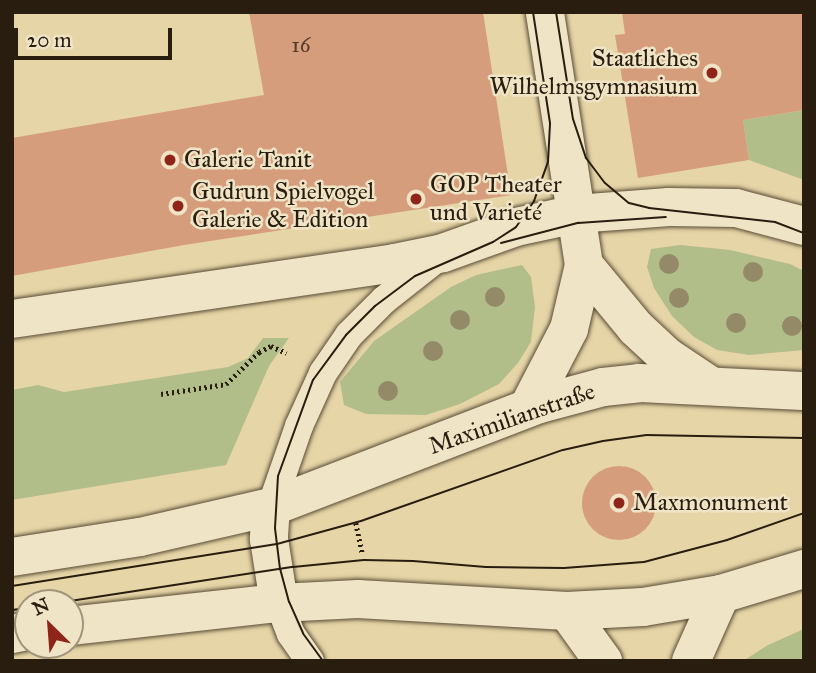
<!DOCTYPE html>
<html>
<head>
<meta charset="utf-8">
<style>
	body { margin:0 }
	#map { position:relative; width:816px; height:673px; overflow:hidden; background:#e6d5a7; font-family:"IM FELL Great Primer",serif }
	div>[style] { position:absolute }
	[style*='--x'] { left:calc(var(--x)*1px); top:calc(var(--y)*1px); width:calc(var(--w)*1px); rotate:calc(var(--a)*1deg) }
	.green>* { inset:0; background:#b1be8a }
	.building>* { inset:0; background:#d59d7b }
	.round { border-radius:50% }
	.path>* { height:4.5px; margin-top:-2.25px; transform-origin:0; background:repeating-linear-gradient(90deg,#291d0f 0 2px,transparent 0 5.5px) }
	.roads { filter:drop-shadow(0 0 2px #584b35) drop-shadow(0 0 2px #584b35) }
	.service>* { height:28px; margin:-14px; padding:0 14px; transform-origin:14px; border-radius:14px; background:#efe4c6 }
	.minor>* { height:38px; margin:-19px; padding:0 19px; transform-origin:19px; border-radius:19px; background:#efe4c6 }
	.secondary>* { height:38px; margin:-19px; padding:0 19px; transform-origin:19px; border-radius:19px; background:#efe4c6 }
	.tram>* { height:2px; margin:-1px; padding:0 1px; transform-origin:1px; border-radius:1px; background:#291d0f }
	.trees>* { width:20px; height:20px; margin:-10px; border-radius:50%; background:#958a68 }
	.dots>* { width:19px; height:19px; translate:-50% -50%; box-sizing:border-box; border:4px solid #efe4c6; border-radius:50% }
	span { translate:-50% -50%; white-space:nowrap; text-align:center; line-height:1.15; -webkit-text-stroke:5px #efe4c6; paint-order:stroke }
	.number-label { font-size:21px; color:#543d2a }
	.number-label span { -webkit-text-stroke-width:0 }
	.poi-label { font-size:24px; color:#291d0f }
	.right { translate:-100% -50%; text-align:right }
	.left { translate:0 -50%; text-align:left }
	.street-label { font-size:24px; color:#291d0f }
	.frame { position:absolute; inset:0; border:14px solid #291d0f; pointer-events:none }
	.north { position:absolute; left:14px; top:589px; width:70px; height:70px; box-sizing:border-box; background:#efe4c6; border:2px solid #a0947d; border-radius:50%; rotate:335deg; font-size:19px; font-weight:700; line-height:28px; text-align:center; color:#291d0f }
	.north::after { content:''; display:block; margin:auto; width:24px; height:32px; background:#8f2418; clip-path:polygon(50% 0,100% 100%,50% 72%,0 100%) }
	.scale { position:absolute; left:14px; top:28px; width:158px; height:32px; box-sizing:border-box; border:4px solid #291d0f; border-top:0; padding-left:9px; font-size:21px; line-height:24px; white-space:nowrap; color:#291d0f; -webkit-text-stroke:5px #efe4c6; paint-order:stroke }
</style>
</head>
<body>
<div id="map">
	<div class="green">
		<div style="clip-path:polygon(804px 110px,804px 180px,749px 160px,743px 120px)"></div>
		<div style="clip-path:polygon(680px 245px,730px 250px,790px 264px,804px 271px,804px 350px,749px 355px,717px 350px,694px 337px,672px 316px,654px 288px,647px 267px,651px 249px)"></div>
		<div style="clip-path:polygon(522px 265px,531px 277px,535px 307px,531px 342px,518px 363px,499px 384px,460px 404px,426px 415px,366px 414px,344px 405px,340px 382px,374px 341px,451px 287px,476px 275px)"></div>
		<div style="clip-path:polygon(263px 338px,289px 338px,269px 366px,226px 465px,12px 500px,12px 390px,38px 385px,64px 392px,228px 367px,248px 358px)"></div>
		<div style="clip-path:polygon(804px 629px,804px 661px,743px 661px,768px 645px)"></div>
	</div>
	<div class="building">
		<div style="clip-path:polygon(249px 12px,483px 12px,511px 195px,184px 245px,12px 276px,12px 138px,264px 95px)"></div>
		<div style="clip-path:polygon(622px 12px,804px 12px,804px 110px,743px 120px,749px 160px,638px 178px,615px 35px,625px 34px)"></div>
		<div class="round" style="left:582px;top:466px;width:74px;height:74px"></div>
	</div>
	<div class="path">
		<div style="--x:161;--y:394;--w:66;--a:-8.7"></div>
		<div style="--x:226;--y:384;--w:46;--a:-44.1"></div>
		<div style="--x:259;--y:352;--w:13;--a:-27"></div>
		<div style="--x:271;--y:346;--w:17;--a:24"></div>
		<div style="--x:356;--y:523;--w:30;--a:78"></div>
	</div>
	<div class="roads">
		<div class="service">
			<div style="--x:271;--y:507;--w:86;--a:-70.9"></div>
			<div style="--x:299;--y:426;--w:58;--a:-65.6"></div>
			<div style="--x:323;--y:373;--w:46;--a:-55.6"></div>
			<div style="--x:349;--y:335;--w:49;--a:-45"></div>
			<div style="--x:384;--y:300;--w:73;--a:-38.3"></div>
			<div style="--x:279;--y:603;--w:33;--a:69"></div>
			<div style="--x:291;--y:634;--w:33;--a:55"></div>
		</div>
		<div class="minor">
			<div style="--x:584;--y:265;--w:82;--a:50.5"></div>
			<div style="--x:636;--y:328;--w:41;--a:43"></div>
			<div style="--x:666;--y:356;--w:54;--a:33.7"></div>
			<div style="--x:12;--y:319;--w:386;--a:-8.3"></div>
			<div style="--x:394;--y:263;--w:50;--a:-11.5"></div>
			<div style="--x:443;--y:253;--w:77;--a:-19.6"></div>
			<div style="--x:516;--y:227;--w:61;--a:-12.2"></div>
			<div style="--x:576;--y:214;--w:93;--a:-4.3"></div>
			<div style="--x:669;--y:207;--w:67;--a:0.9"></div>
			<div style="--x:736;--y:208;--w:70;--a:14.8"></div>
			<div style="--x:528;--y:408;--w:89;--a:-62.6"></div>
			<div style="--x:569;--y:329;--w:66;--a:-76.8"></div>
			<div style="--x:584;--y:265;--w:256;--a:-98.8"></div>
			<div style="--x:271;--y:507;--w:32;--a:94"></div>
			<div style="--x:269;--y:539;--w:65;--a:81.1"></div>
			<div style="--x:567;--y:611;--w:62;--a:54.2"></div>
			<div style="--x:691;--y:661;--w:73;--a:-65.9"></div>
		</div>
		<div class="secondary">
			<div style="--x:12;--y:557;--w:130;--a:-8.9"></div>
			<div style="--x:140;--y:537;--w:134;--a:-12.9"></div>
			<div style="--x:271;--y:507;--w:288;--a:-21"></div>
			<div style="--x:540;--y:404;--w:65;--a:-15.1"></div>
			<div style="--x:603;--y:387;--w:36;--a:-6"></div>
			<div style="--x:639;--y:383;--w:165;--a:2.8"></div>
			<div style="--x:70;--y:626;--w:210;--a:-6.3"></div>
			<div style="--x:279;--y:603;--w:79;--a:-2.9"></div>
			<div style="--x:358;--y:599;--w:209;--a:3.3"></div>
			<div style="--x:567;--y:611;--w:76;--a:-3"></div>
			<div style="--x:643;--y:607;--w:79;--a:-9.5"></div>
			<div style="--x:721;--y:594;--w:87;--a:-16.8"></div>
			<div style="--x:12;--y:634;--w:16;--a:-11"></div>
		</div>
	</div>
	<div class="tram">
		<div style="--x:556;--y:12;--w:108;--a:81"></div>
		<div style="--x:573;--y:119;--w:41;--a:71.6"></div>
		<div style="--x:586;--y:158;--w:31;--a:53"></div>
		<div style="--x:605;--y:183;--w:31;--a:40"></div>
		<div style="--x:629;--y:203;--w:21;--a:14"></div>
		<div style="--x:649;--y:208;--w:127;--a:6.3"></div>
		<div style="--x:775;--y:222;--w:31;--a:21"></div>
		<div style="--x:501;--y:243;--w:80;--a:-14.6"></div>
		<div style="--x:578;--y:223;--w:88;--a:-3.9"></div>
		<div style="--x:12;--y:586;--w:268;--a:-9"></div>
		<div style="--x:277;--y:544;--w:87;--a:-15.3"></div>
		<div style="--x:361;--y:521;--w:214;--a:-19.4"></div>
		<div style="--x:563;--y:450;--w:41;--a:-12.7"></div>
		<div style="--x:603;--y:441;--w:44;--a:-7.8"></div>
		<div style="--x:647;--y:435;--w:157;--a:1.1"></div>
		<div style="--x:57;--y:603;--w:239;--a:-8.7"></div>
		<div style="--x:293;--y:567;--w:71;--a:-5.6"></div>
		<div style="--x:364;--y:560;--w:49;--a:1.2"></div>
		<div style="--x:413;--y:561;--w:73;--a:4.7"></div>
		<div style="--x:486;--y:567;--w:78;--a:0.7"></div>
		<div style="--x:564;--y:568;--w:80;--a:-4.3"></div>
		<div style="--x:644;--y:562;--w:86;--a:-14.8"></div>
		<div style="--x:727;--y:540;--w:82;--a:-19.3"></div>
		<div style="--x:12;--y:610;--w:16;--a:-7"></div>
		<div style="--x:323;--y:661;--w:34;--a:-126"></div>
		<div style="--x:303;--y:633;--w:34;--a:-114"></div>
		<div style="--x:289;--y:602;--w:34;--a:-105"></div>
		<div style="--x:280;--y:569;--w:41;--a:-97"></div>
		<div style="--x:275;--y:528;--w:52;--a:-86.7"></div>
		<div style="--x:278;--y:476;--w:102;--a:-70"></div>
		<div style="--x:313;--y:380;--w:56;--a:-53.7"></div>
		<div style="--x:346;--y:335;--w:41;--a:-45"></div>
		<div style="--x:375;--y:306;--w:50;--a:-36.9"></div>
		<div style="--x:415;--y:276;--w:85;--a:-23.6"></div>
		<div style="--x:493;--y:242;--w:27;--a:-33"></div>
		<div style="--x:516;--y:227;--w:32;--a:-55"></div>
		<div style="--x:534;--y:201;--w:41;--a:-70.3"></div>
		<div style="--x:548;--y:162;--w:39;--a:-87"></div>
		<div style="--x:550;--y:123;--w:112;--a:-98.7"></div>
	</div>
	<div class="trees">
		<div style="left:669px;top:264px"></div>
		<div style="left:753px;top:272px"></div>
		<div style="left:495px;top:297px"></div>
		<div style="left:679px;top:298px"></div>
		<div style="left:460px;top:320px"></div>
		<div style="left:736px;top:323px"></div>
		<div style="left:792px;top:326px"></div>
		<div style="left:433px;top:351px"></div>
		<div style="left:388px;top:391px"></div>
	</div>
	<div class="dots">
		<div style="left:712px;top:73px;background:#8f2418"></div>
		<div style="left:170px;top:160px;background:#8f2418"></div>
		<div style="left:416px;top:199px;background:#8f2418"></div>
		<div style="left:178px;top:206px;background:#8f2418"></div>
		<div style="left:619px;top:503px;background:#8f2418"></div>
	</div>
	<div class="number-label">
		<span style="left:301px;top:45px">16</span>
	</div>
	<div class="poi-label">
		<span class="right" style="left:698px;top:73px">Staatliches<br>Wilhelmsgymnasium</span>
		<span class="left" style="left:184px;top:160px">Galerie Tanit</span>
		<span class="left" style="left:430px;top:199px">GOP Theater<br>und Varieté</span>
		<span class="left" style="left:192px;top:206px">Gudrun Spielvogel<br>Galerie &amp; Edition</span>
		<span class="left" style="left:633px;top:503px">Maxmonument</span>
	</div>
	<div class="street-label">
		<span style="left:512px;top:419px;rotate:-19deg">Maximilianstraße</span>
	</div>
	<div class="frame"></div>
	<div class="north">N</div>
	<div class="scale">20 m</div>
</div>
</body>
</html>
